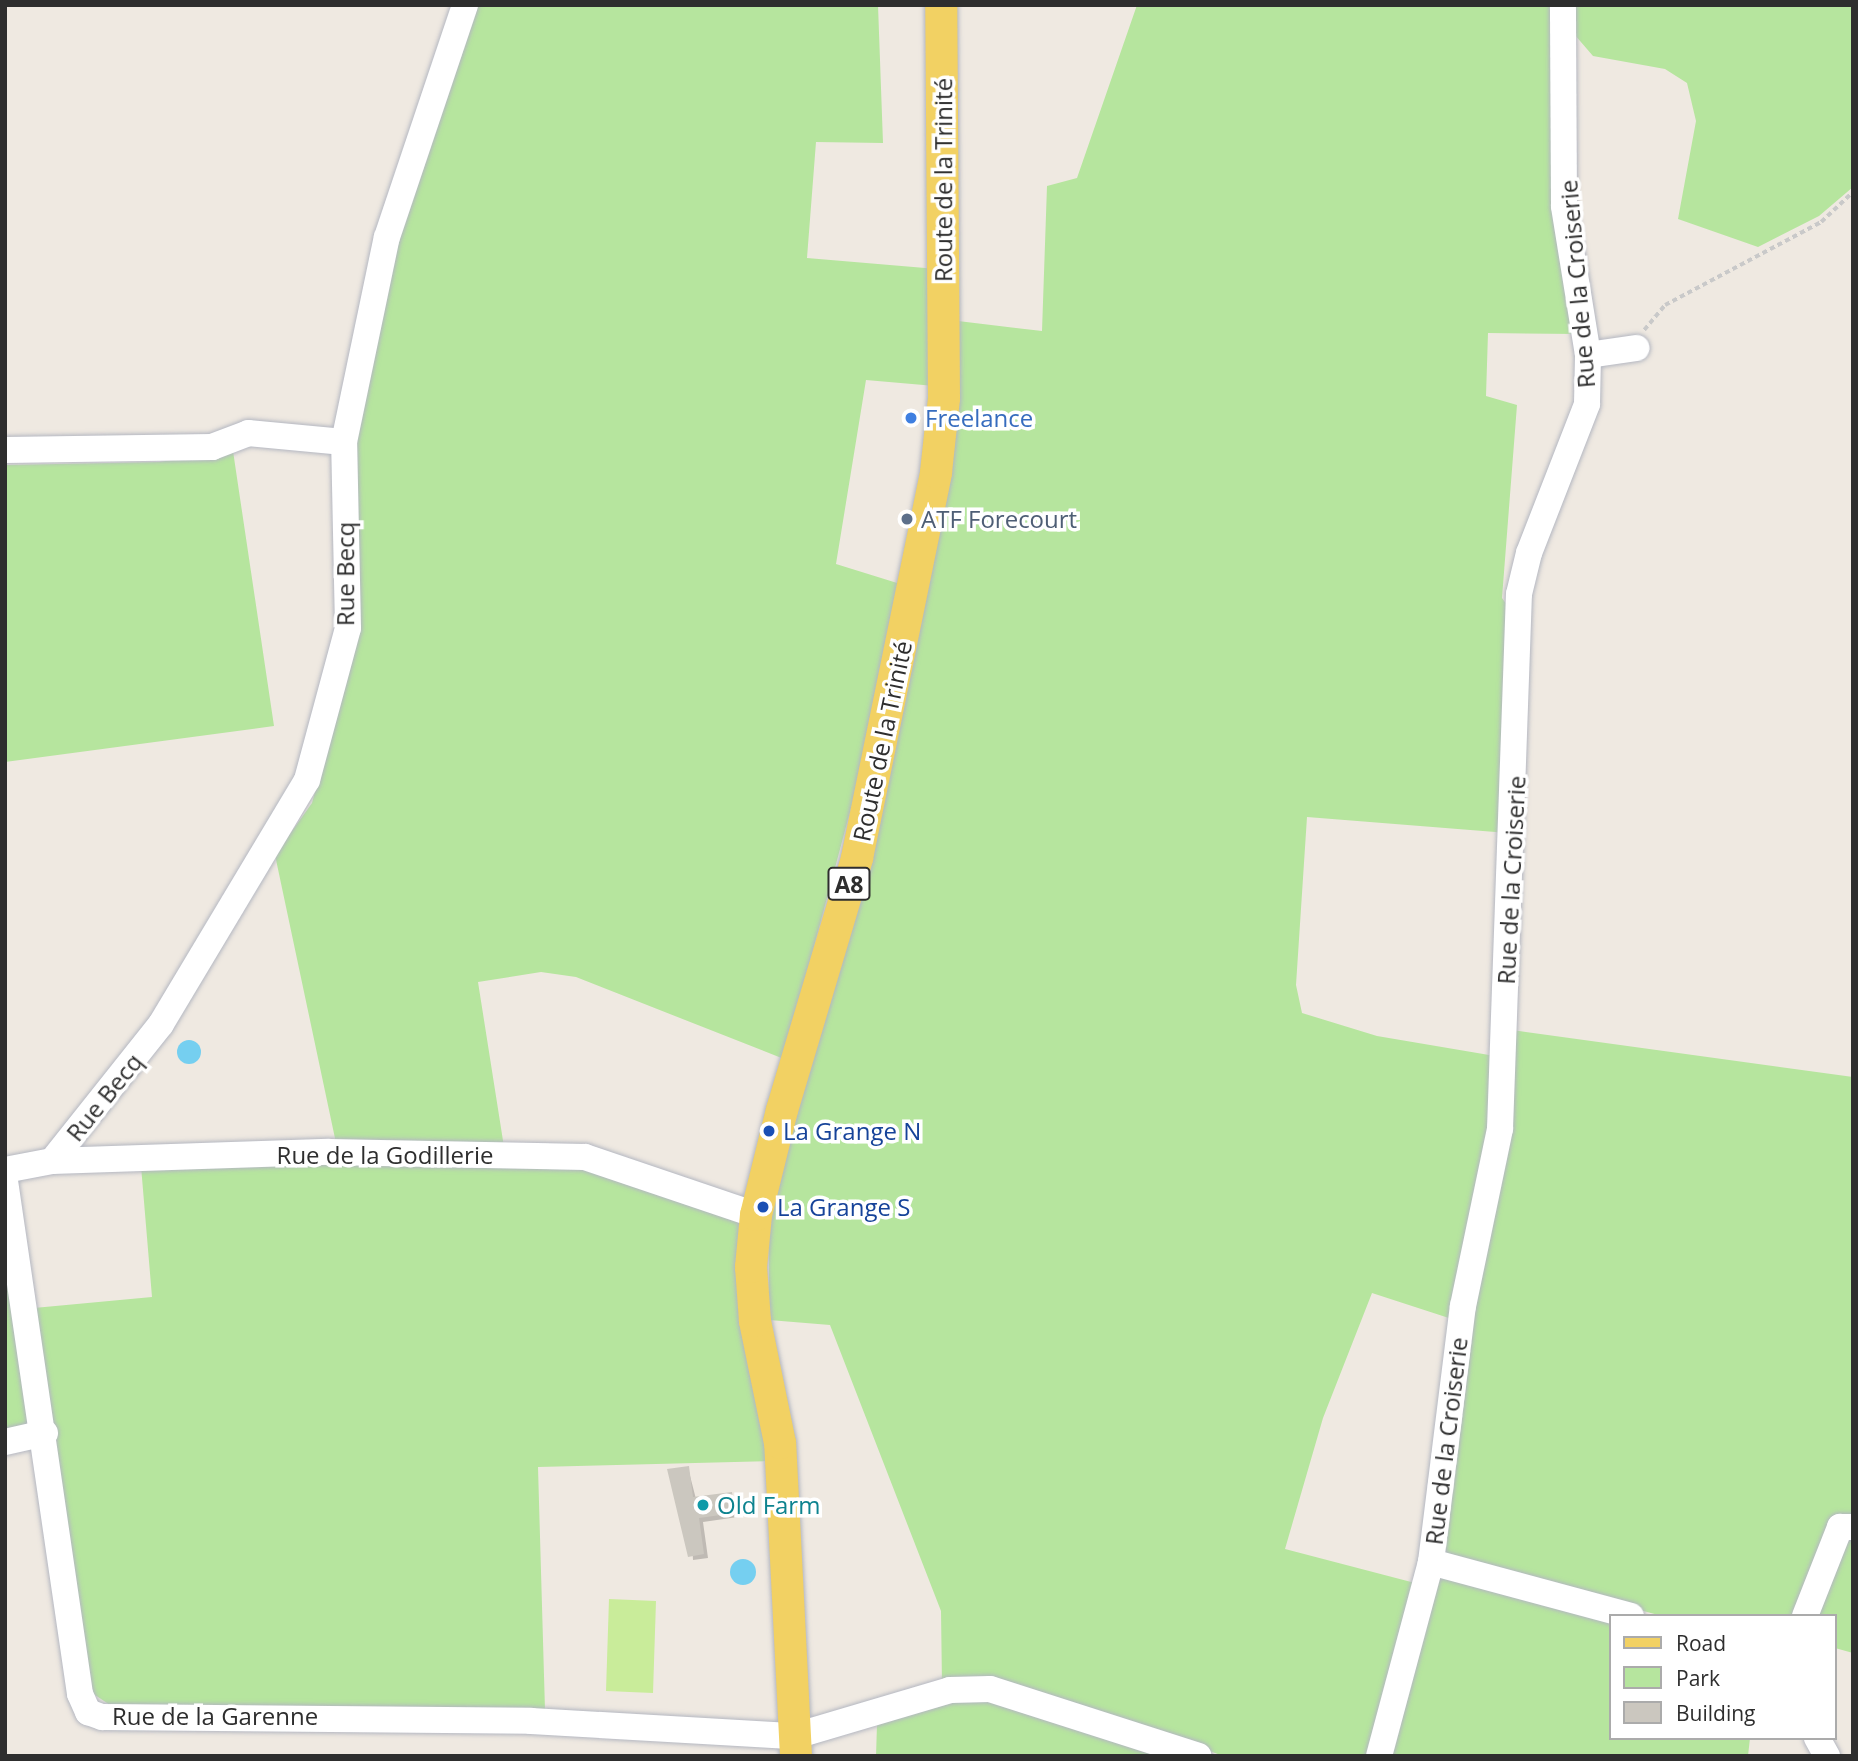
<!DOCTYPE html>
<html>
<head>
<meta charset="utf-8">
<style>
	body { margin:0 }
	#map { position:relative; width:1858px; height:1761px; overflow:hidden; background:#efe9e1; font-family:"Open Sans",sans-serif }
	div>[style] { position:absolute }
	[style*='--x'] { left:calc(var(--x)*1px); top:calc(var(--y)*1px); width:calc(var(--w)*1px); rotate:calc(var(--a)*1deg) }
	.green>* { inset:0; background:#b6e59e }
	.pitch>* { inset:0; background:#c9ec9a }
	.water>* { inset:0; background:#75cff0 }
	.round { border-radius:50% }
	.shadow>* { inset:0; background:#0003 }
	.building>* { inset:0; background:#cbc7bf }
	.path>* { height:3.5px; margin-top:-1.75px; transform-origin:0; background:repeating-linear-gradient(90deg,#c9c9c9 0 5px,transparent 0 8.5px) }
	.roads { filter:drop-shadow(0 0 2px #b4b7c1) drop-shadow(0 0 2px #b4b7c1) }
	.minor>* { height:26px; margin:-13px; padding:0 13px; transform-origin:13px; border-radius:13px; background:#fff }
	.major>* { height:32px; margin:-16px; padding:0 16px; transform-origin:16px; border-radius:16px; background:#f2d163 }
	.dots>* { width:19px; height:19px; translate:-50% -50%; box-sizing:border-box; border:4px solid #fff; border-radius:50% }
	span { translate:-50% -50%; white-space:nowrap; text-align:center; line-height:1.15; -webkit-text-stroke:7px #fff; paint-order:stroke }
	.shield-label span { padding:2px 5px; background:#fff; border:2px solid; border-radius:5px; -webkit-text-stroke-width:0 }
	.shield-label { font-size:23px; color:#2e2e2e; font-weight:700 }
	.street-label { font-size:24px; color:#2e2e2e }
	.shop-label { font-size:24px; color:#366cbe }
	.left { translate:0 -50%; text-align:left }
	.service-label { font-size:24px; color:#4e5e75 }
	.transit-label { font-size:24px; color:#164399 }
	.culture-label { font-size:24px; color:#0d838f }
	.frame { position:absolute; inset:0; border:7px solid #2e2e2e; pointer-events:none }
	.legend { position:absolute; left:1609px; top:1614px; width:228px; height:126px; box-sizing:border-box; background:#fff; border:2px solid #ababab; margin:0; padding:9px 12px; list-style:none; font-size:21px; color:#2e2e2e }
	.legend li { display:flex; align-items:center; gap:14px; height:35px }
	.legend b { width:35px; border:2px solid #ababab }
</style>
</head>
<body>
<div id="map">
	<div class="green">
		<div style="clip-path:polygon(471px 5px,878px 5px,883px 143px,816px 142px,807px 258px,937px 269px,935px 386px,866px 380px,836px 564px,910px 587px,784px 1059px,576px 977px,541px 972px,478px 982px,504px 1147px,336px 1143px,275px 855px,312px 803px,358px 632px,357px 437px,405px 206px)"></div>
		<div style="clip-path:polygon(1137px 5px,1557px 5px,1577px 334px,1488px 333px,1486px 396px,1517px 405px,1502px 598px,1509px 608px,1508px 833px,1307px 817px,1296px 985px,1302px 1013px,1377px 1036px,1495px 1056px,1494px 1128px,1455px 1320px,1372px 1293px,1323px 1418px,1285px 1549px,1415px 1583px,1370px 1756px,1223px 1756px,1122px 1718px,990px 1684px,942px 1685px,941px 1611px,830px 1325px,769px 1320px,769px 1221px,958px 321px,1042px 331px,1047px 186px,1077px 178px)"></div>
		<div style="clip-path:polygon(1569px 5px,1853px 5px,1853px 187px,1819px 216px,1758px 247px,1678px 219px,1696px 121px,1687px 83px,1665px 69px,1593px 56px,1568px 27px)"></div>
		<div style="clip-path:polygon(233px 451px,274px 726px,5px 762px,5px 465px,159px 462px)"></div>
		<div style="clip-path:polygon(1512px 1030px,1853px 1077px,1853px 1519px,1798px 1616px,1662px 1616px,1439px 1556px)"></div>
		<div style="clip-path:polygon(341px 1159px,579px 1165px,744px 1218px,738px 1304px,772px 1461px,538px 1467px,545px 1710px,116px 1709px,89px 1691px,34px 1308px,152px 1297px,141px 1166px)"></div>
		<div style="clip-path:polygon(5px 1215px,38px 1425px,5px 1433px)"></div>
		<div style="clip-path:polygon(1846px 1540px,1853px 1540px,1853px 1653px,1835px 1648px,1835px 1616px,1814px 1616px)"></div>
		<div style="clip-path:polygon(1434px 1571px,1611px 1619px,1611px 1738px,1750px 1738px,1748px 1756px,1388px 1756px)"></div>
		<div style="clip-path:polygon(974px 1697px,1178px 1756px,876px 1756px,877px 1724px)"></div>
	</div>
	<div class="pitch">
		<div style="clip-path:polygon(609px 1599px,656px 1601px,653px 1693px,606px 1691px)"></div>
	</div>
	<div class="water">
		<div class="round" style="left:177px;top:1040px;width:24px;height:24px"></div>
		<div class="round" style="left:730px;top:1559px;width:26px;height:26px"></div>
	</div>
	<div class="shadow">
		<div style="clip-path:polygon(688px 1468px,696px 1499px,731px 1494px,738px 1517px,703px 1522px,708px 1558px,693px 1560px)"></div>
	</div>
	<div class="building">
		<div style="clip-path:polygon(689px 1466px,693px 1497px,732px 1492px,735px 1513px,699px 1518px,704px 1554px,688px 1557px,667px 1469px)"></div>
	</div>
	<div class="path">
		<div style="--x:1644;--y:330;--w:33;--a:-50"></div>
		<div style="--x:1665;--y:305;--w:177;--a:-28"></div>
		<div style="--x:1821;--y:222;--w:44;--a:-43.2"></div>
	</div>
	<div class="roads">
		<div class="minor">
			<div style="--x:1588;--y:355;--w:49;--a:-8.3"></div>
			<div style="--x:5;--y:450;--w:207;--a:-0.8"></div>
			<div style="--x:212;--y:447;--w:39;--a:-21"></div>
			<div style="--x:248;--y:433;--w:96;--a:5.4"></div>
			<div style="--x:52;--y:1161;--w:175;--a:-51.5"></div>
			<div style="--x:161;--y:1024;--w:284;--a:-59.1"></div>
			<div style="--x:307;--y:780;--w:157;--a:-74.9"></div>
			<div style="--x:348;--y:628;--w:186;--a:-91.2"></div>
			<div style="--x:344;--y:442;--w:209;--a:-78.2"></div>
			<div style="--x:387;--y:237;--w:245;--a:-71.4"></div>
			<div style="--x:5;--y:1170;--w:48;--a:-10.8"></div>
			<div style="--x:52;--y:1161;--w:277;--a:-1.9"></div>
			<div style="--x:329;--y:1152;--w:256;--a:1.1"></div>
			<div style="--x:585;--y:1157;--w:181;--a:18.7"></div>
			<div style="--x:5;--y:1181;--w:518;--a:81.68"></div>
			<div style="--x:80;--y:1694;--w:20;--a:66"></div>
			<div style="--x:88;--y:1712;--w:15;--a:20"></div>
			<div style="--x:102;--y:1717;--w:429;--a:0.5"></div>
			<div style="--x:531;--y:1721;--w:264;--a:3.3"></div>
			<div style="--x:795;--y:1736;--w:162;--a:-16.5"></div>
			<div style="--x:950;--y:1690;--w:40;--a:-1.4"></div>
			<div style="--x:990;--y:1689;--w:219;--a:17.8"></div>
			<div style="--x:5;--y:1442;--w:41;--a:-12.7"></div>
			<div style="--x:1431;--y:1562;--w:207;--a:15.1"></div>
			<div style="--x:1805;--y:1616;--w:96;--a:-68.5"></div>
			<div style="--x:1840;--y:1527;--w:13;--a:0"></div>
			<div style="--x:1817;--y:1738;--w:21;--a:61"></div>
			<div style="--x:1379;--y:1756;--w:201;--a:-75"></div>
			<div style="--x:1431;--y:1562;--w:258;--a:-82.9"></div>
			<div style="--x:1463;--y:1306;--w:181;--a:-78.2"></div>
			<div style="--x:1500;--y:1129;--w:535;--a:-87.97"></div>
			<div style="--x:1519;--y:594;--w:42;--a:-76.3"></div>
			<div style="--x:1529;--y:553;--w:160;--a:-68.7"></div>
			<div style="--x:1587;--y:404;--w:49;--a:-88.8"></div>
			<div style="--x:1588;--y:355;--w:151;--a:-99.2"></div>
			<div style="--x:1564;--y:206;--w:201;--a:-90.3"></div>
		</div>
		<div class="major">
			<div style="--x:796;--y:1756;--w:313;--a:-92.9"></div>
			<div style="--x:780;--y:1443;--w:125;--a:-101.6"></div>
			<div style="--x:755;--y:1321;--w:54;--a:-94.2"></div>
			<div style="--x:751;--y:1267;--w:52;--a:-84.5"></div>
			<div style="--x:756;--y:1215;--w:108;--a:-76.1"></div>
			<div style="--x:782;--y:1110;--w:263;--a:-73.4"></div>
			<div style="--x:857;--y:858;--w:394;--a:-78.4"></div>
			<div style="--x:936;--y:472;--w:74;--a:-83.8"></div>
			<div style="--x:944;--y:398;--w:393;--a:-90.4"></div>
		</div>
	</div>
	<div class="dots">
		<div style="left:911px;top:418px;background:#3f7fe0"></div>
		<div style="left:907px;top:519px;background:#5c6f8a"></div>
		<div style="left:769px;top:1131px;background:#1a4fb4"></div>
		<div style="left:763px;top:1207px;background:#1a4fb4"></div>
		<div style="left:703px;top:1505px;background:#0f9aa8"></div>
	</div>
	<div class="shield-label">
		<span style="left:849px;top:884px">A8</span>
	</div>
	<div class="street-label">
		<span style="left:943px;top:180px;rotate:-90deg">Route de la Trinité</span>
		<span style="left:1577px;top:284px;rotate:-95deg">Rue de la Croiserie</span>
		<span style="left:345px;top:574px;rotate:-90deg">Rue Becq</span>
		<span style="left:882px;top:741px;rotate:-78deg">Route de la Trinité</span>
		<span style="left:1511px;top:880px;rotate:-87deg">Rue de la Croiserie</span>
		<span style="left:104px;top:1097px;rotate:-51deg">Rue Becq</span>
		<span style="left:385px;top:1155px">Rue de la Godillerie</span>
		<span style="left:1446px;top:1441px;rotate:-83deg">Rue de la Croiserie</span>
		<span style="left:215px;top:1716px">Rue de la Garenne</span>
	</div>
	<div class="shop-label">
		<span class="left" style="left:925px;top:418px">Freelance</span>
	</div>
	<div class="service-label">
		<span class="left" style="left:921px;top:519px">ATF Forecourt</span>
	</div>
	<div class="transit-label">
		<span class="left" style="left:783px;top:1131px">La Grange N</span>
		<span class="left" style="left:777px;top:1207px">La Grange S</span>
	</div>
	<div class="culture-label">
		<span class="left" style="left:717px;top:1505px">Old Farm</span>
	</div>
	<div class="frame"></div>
	<ul class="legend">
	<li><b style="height:9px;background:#f2d163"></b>Road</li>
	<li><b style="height:19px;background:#b6e59e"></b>Park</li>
	<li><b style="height:19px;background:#cbc7bf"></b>Building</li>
	</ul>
</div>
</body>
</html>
